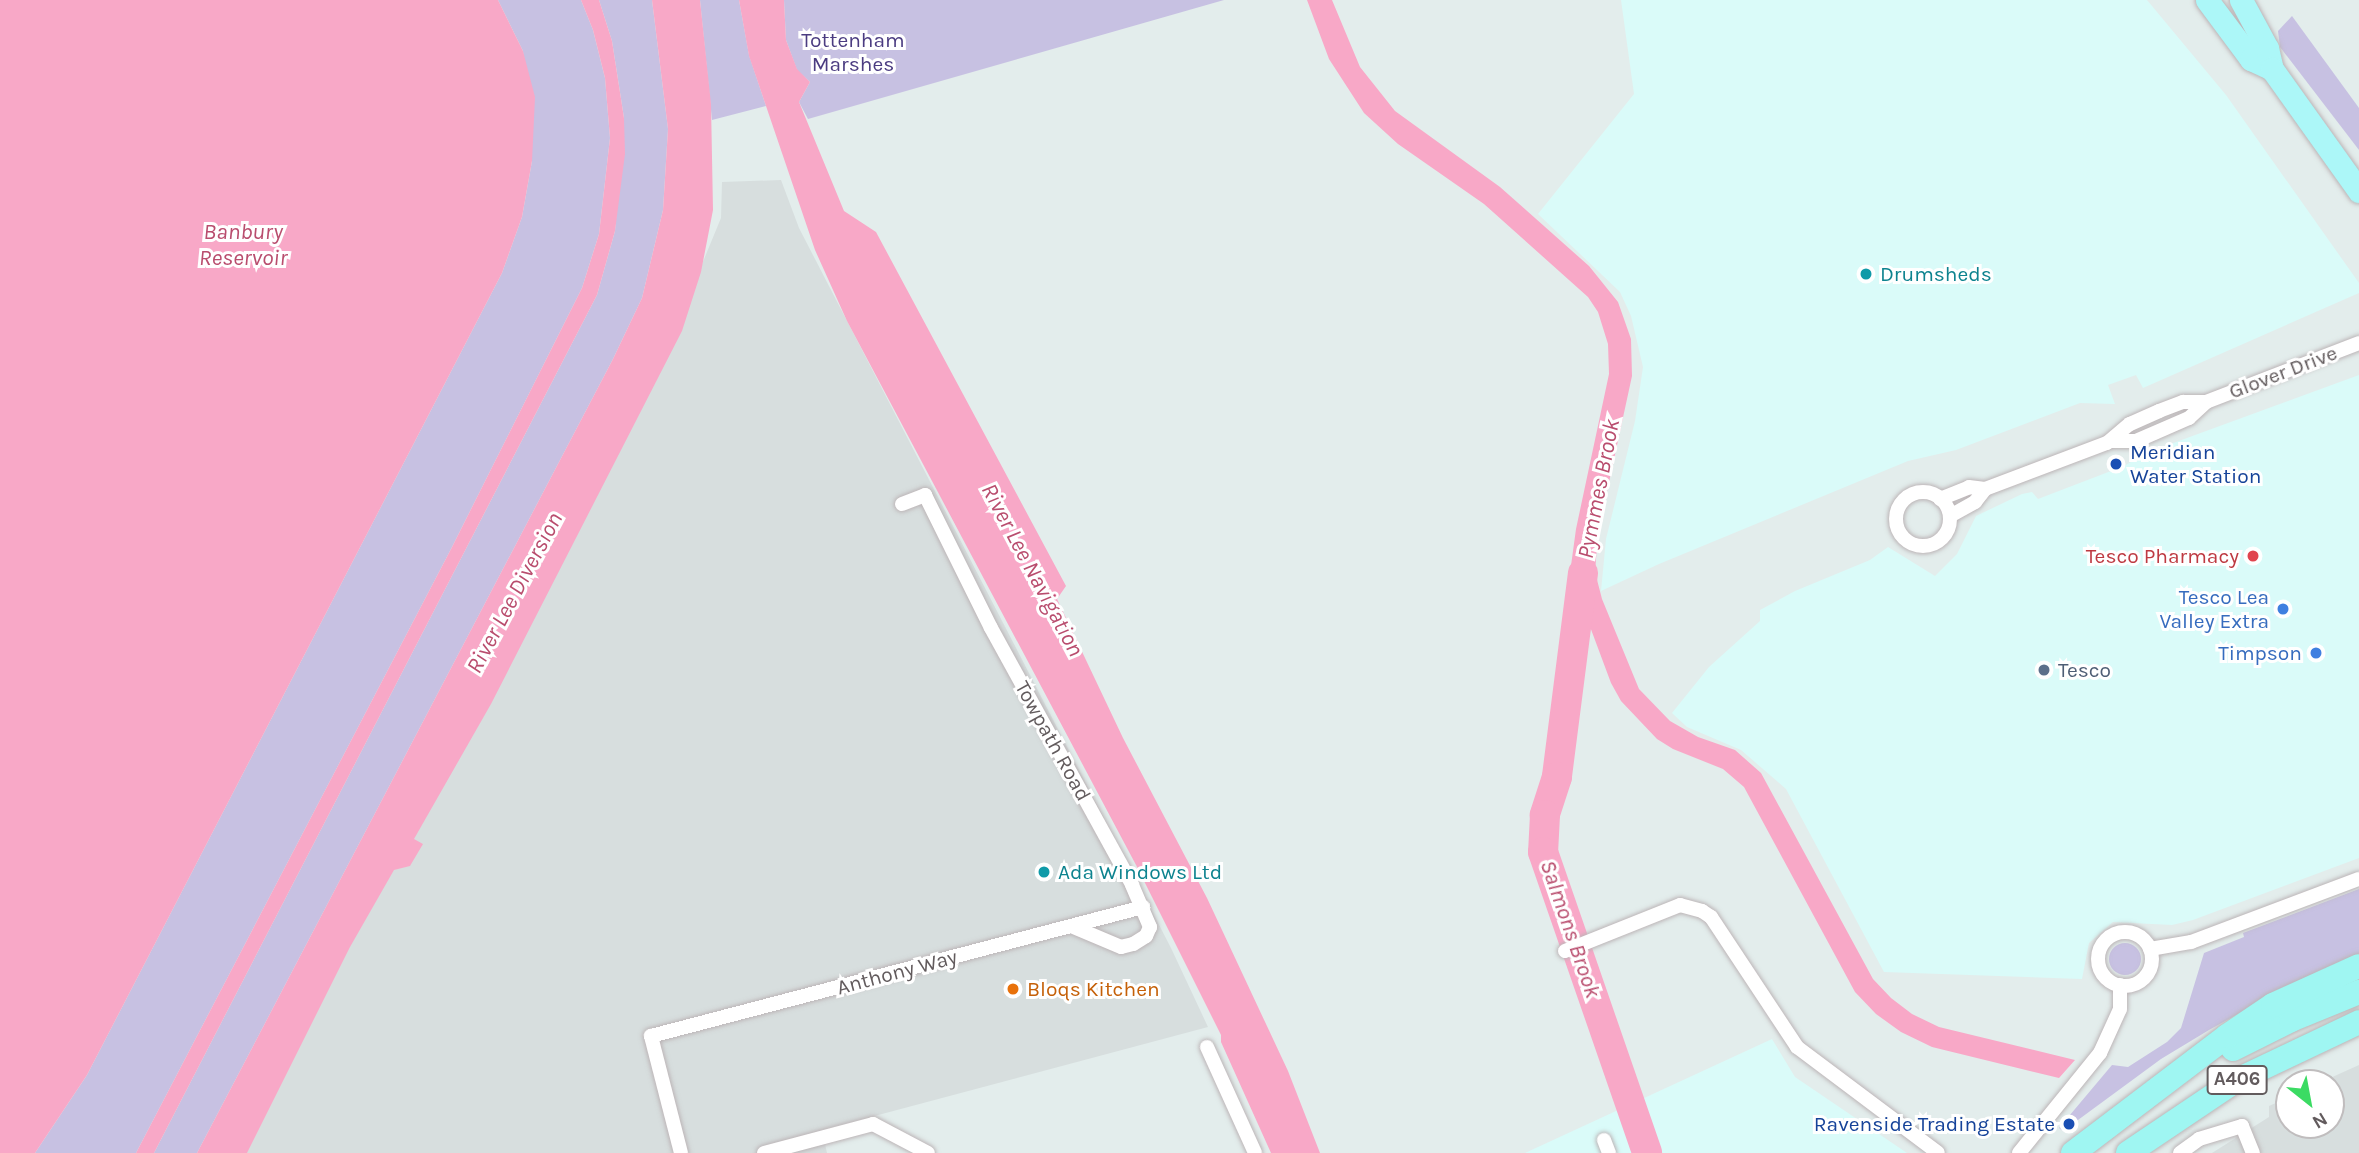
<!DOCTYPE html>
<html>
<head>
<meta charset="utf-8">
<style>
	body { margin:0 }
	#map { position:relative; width:2359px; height:1153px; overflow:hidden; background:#e3edec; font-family:Karla,sans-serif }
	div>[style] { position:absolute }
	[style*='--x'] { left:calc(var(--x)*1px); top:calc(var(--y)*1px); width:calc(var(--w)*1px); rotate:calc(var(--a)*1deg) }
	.commercial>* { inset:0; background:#dafbf9 }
	.industrial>* { inset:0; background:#d7dede }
	.green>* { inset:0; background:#c7c1e2 }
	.round { border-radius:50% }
	.water>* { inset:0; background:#f8a8c7 }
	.river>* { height:30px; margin:-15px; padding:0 15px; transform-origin:15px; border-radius:15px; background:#f8a8c7 }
	.roads { filter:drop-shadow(0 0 2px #bcb5b7) drop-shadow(0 0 2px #bcb5b7) }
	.minor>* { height:14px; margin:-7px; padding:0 7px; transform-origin:7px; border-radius:7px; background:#fff }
	.minor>.ring { margin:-7px; padding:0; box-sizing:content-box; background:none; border:14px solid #fff; border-radius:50% }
	.primary>* { height:23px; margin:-11.5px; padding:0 11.5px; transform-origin:11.5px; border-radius:11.5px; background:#acf7f8 }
	.trunk>* { height:24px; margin:-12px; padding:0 12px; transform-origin:12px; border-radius:12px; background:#9ff6f2 }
	.dots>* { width:19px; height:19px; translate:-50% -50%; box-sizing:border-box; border:4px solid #fff; border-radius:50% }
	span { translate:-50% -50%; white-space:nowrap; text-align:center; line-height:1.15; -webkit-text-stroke:6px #fff; paint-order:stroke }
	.shield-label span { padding:2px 5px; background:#fff; border:2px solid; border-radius:5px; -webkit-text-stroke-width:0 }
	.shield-label { font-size:19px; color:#625b5d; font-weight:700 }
	.park-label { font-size:21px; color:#4b3c81 }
	.culture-label { font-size:21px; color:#0d838f }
	.left { translate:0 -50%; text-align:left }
	.street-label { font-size:21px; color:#625b5d }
	.transit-label { font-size:21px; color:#164399 }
	.right { translate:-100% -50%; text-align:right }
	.health-label { font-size:21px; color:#be3a42 }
	.shop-label { font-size:21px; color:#366cbe }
	.service-label { font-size:21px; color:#4e5e75 }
	.food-label { font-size:21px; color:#c56008 }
	.water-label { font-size:23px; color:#b94d6e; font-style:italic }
	.north { position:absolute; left:2275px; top:1069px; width:70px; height:70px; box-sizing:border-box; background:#fff; border:2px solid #c0bdbe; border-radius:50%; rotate:149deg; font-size:19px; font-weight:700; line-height:28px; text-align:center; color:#625b5d }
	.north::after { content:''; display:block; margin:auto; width:24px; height:32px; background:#3bdb63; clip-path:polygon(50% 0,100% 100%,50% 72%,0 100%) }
</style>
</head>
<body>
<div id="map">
	<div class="commercial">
		<div style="clip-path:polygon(1621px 0,2147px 0,2226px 95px,2359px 283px,2359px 293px,2143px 388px,2136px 375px,2108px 385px,2115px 404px,2080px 403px,1956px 450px,1908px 461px,1659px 564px,1601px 591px,1606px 539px,1635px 421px,1643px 367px,1631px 316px,1620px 292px,1538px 214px,1634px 94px)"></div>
		<div style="clip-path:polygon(2359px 375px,2359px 858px,2193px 920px,2172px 925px,2113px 922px,2089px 943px,2082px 979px,1884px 972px,1786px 789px,1741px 750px,1687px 727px,1672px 713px,1709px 667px,1760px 621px,1760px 610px,1795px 591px,1870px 560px,1888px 547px,1935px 576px,1957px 554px,1976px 516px,2022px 494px,2032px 492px,2038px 499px,2124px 466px,2146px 453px)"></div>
		<div style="clip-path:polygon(1772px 1039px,1795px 1077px,1907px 1153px,1525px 1153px)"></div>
	</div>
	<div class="industrial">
		<div style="clip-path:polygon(781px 180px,799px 228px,1171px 948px,1208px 1027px,822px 1130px,827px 1153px,233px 1153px,667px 349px,721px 218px,722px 182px)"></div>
		<div style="clip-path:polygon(2359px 1065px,2359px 1153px,2212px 1153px,2269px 1117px,2269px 1106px,2289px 1097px,2289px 1125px,2331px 1125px,2331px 1083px,2319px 1083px)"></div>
	</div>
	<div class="green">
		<div style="clip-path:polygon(498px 0,581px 0,593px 30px,605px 78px,610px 138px,599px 234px,582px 288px,451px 549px,136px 1153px,35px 1153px,87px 1075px,502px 273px,522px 217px,532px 161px,523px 51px)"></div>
		<div style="clip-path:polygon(599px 0,652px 0,668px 129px,663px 210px,642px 298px,613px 359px,197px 1153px,154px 1153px,597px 295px,615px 231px,624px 118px,612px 41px)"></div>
		<div style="clip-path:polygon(700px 0,739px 0,749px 55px,766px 106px,712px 120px)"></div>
		<div style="clip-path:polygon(784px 0,1224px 0,808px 119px,799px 102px,810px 82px,797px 70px,786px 40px)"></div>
		<div style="clip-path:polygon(2292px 16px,2359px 108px,2359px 150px,2280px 47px,2278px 31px)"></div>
		<div style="clip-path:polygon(2359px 889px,2359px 956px,2265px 999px,2209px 1030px,2161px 1059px,2063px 1131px,2059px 1128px,2112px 1065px,2128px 1067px,2167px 1042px,2181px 1028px,2204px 953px,2244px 937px,2243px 933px)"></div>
		<div class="round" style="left:2109px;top:943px;width:32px;height:32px"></div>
	</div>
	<div class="water">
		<div style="clip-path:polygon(0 0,498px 0,523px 51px,535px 97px,532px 161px,522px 217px,502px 273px,87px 1075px,35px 1153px,0 1153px)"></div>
		<div style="clip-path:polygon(581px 0,599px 0,612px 41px,624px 118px,625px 154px,615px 231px,597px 295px,154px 1153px,136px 1153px,451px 549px,582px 288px,599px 234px,610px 138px,605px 78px,593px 30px)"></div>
		<div style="clip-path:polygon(652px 0,700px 0,711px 104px,713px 210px,701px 272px,682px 331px,491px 704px,414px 839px,423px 844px,410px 866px,394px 870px,350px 947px,247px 1153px,197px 1153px,613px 359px,642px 298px,663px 210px,668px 129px)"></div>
		<div style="clip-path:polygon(739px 0,784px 0,786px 40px,797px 69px,810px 82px,799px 102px,844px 211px,876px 232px,1066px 586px,1057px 599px,1123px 738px,1207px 898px,1288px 1071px,1320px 1153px,1271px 1153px,1221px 1042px,1221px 1035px,1136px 865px,847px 321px,815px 250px,766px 106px,749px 56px)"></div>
		<div style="clip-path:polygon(1307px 0,1332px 0,1360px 67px,1395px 111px,1500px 187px,1589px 266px,1618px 302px,1631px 339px,1632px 376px,1598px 533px,1595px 572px,1602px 599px,1639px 689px,1670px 721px,1698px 737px,1735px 750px,1761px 773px,1873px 979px,1891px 998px,1912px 1014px,1939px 1027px,2075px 1060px,2059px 1078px,1932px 1047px,1901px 1032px,1876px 1014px,1855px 992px,1744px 787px,1723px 769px,1673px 749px,1657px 739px,1621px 701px,1611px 683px,1570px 573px,1576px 529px,1609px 374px,1608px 344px,1598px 312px,1588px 297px,1484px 204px,1398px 144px,1364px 113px,1329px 59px)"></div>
	</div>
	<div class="river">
		<div style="--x:1583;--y:573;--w:206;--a:97.3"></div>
		<div style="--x:1557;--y:777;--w:40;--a:108"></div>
		<div style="--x:1545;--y:815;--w:37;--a:93"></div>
		<div style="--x:1543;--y:852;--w:318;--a:70.9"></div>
	</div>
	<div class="roads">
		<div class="minor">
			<div style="--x:2111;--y:441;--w:25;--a:0"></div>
			<div style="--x:2136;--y:441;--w:58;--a:-23.5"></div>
			<div style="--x:2189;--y:418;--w:23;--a:-43"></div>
			<div class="ring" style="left:1896px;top:492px;width:40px;height:40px"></div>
			<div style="--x:1940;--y:499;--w:31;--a:-22"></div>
			<div style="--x:1969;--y:487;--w:16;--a:7"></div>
			<div style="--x:1985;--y:489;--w:130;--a:-20.7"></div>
			<div style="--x:2107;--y:443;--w:30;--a:-40"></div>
			<div style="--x:2130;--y:424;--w:32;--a:-24"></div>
			<div style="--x:2159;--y:411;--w:26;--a:-21"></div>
			<div style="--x:2183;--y:402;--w:23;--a:0"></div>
			<div style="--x:2206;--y:402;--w:164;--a:-21.1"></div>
			<div style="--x:902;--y:504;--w:25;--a:-21"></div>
			<div style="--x:925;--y:495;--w:148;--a:63.6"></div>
			<div style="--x:991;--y:628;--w:293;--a:61.2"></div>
			<div style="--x:1132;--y:885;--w:46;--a:66.8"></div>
			<div style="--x:1150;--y:927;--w:10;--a:114"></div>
			<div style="--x:1146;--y:936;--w:15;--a:148"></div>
			<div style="--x:1133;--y:944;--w:12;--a:166"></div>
			<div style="--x:1121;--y:947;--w:54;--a:-157.2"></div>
			<div style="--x:1950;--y:516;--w:29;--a:-29"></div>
			<div style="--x:1975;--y:502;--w:16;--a:-52"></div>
			<div class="ring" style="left:2098px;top:932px;width:40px;height:40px"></div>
			<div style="--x:2150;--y:949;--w:42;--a:-9.7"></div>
			<div style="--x:2191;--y:942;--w:179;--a:-20.6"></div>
			<div style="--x:1565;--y:951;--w:124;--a:-21.8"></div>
			<div style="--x:1680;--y:905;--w:23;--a:15"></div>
			<div style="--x:1702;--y:911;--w:11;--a:34"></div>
			<div style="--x:1711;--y:917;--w:156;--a:56.5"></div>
			<div style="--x:1797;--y:1047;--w:176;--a:36.9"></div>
			<div style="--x:1207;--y:1047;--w:116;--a:65.6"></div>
			<div style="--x:1604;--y:1140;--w:14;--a:69"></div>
			<div style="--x:681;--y:1153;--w:121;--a:-104.4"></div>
			<div style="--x:651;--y:1036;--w:509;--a:-14.69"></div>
			<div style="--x:764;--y:1153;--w:113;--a:-14.9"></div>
			<div style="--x:873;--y:1124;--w:62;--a:27.8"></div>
			<div style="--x:2019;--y:1153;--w:129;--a:-51"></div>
			<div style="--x:2100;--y:1053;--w:48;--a:-65.6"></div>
			<div style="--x:2120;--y:1009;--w:24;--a:-90"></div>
			<div style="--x:2180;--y:1153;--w:24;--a:-36"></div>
			<div style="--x:2199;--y:1139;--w:45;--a:-16.8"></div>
			<div style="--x:2242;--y:1126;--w:29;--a:68"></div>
		</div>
		<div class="primary">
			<div style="--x:2207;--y:0;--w:74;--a:53.3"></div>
			<div style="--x:2251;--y:59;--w:23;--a:25"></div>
			<div style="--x:2241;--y:0;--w:55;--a:61.6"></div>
			<div style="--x:2267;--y:48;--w:22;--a:77"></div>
			<div style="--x:2272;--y:69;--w:150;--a:54.5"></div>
		</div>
		<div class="trunk">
			<div style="--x:2233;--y:1049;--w:65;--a:-26.6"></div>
			<div style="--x:2291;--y:1020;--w:74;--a:-22.4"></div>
			<div style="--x:2073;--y:1153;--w:193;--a:-37.2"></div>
			<div style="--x:2227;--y:1036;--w:55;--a:-34"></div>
			<div style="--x:2273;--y:1005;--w:94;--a:-24.4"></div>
			<div style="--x:2128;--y:1153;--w:129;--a:-33.9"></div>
			<div style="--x:2235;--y:1081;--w:137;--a:-25.4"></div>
		</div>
	</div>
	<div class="dots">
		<div style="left:1866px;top:274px;background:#0f9aa8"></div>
		<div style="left:2116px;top:464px;background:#1a4fb4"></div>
		<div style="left:2253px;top:556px;background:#e0444e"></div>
		<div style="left:2283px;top:609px;background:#3f7fe0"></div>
		<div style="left:2316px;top:653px;background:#3f7fe0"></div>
		<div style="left:2044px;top:670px;background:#5c6f8a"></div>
		<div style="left:1044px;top:872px;background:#0f9aa8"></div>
		<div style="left:1013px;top:989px;background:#e8710a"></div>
		<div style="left:2069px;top:1124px;background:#1a4fb4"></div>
	</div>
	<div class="shield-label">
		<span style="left:2237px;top:1080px">A406</span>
	</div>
	<div class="park-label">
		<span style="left:853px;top:52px">Tottenham<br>Marshes</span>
	</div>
	<div class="culture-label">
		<span class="left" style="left:1880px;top:274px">Drumsheds</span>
		<span class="left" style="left:1058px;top:872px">Ada Windows Ltd</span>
	</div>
	<div class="street-label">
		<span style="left:2283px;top:372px;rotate:-21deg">Glover Drive</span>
		<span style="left:1053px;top:741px;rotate:61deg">Towpath Road</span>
		<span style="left:897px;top:972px;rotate:-15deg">Anthony Way</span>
	</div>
	<div class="transit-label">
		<span class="left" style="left:2130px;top:464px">Meridian<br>Water Station</span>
		<span class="right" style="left:2055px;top:1124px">Ravenside Trading Estate</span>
	</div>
	<div class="health-label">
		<span class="right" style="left:2239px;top:556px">Tesco Pharmacy</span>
	</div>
	<div class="shop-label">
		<span class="right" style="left:2269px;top:609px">Tesco Lea<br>Valley Extra</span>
		<span class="right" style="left:2302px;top:653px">Timpson</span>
	</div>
	<div class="service-label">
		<span class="left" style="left:2058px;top:670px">Tesco</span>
	</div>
	<div class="food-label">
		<span class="left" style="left:1027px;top:989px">Bloqs Kitchen</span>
	</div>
	<div class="water-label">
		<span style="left:243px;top:245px">Banbury<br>Reservoir</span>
		<span style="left:1599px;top:489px;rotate:-79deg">Pymmes Brook</span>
		<span style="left:1032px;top:570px;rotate:62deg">River Lee Navigation</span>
		<span style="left:515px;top:593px;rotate:-62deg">River Lee Diversion</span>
		<span style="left:1570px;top:929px;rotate:71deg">Salmons Brook</span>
	</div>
	<div class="north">N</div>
</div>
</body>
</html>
